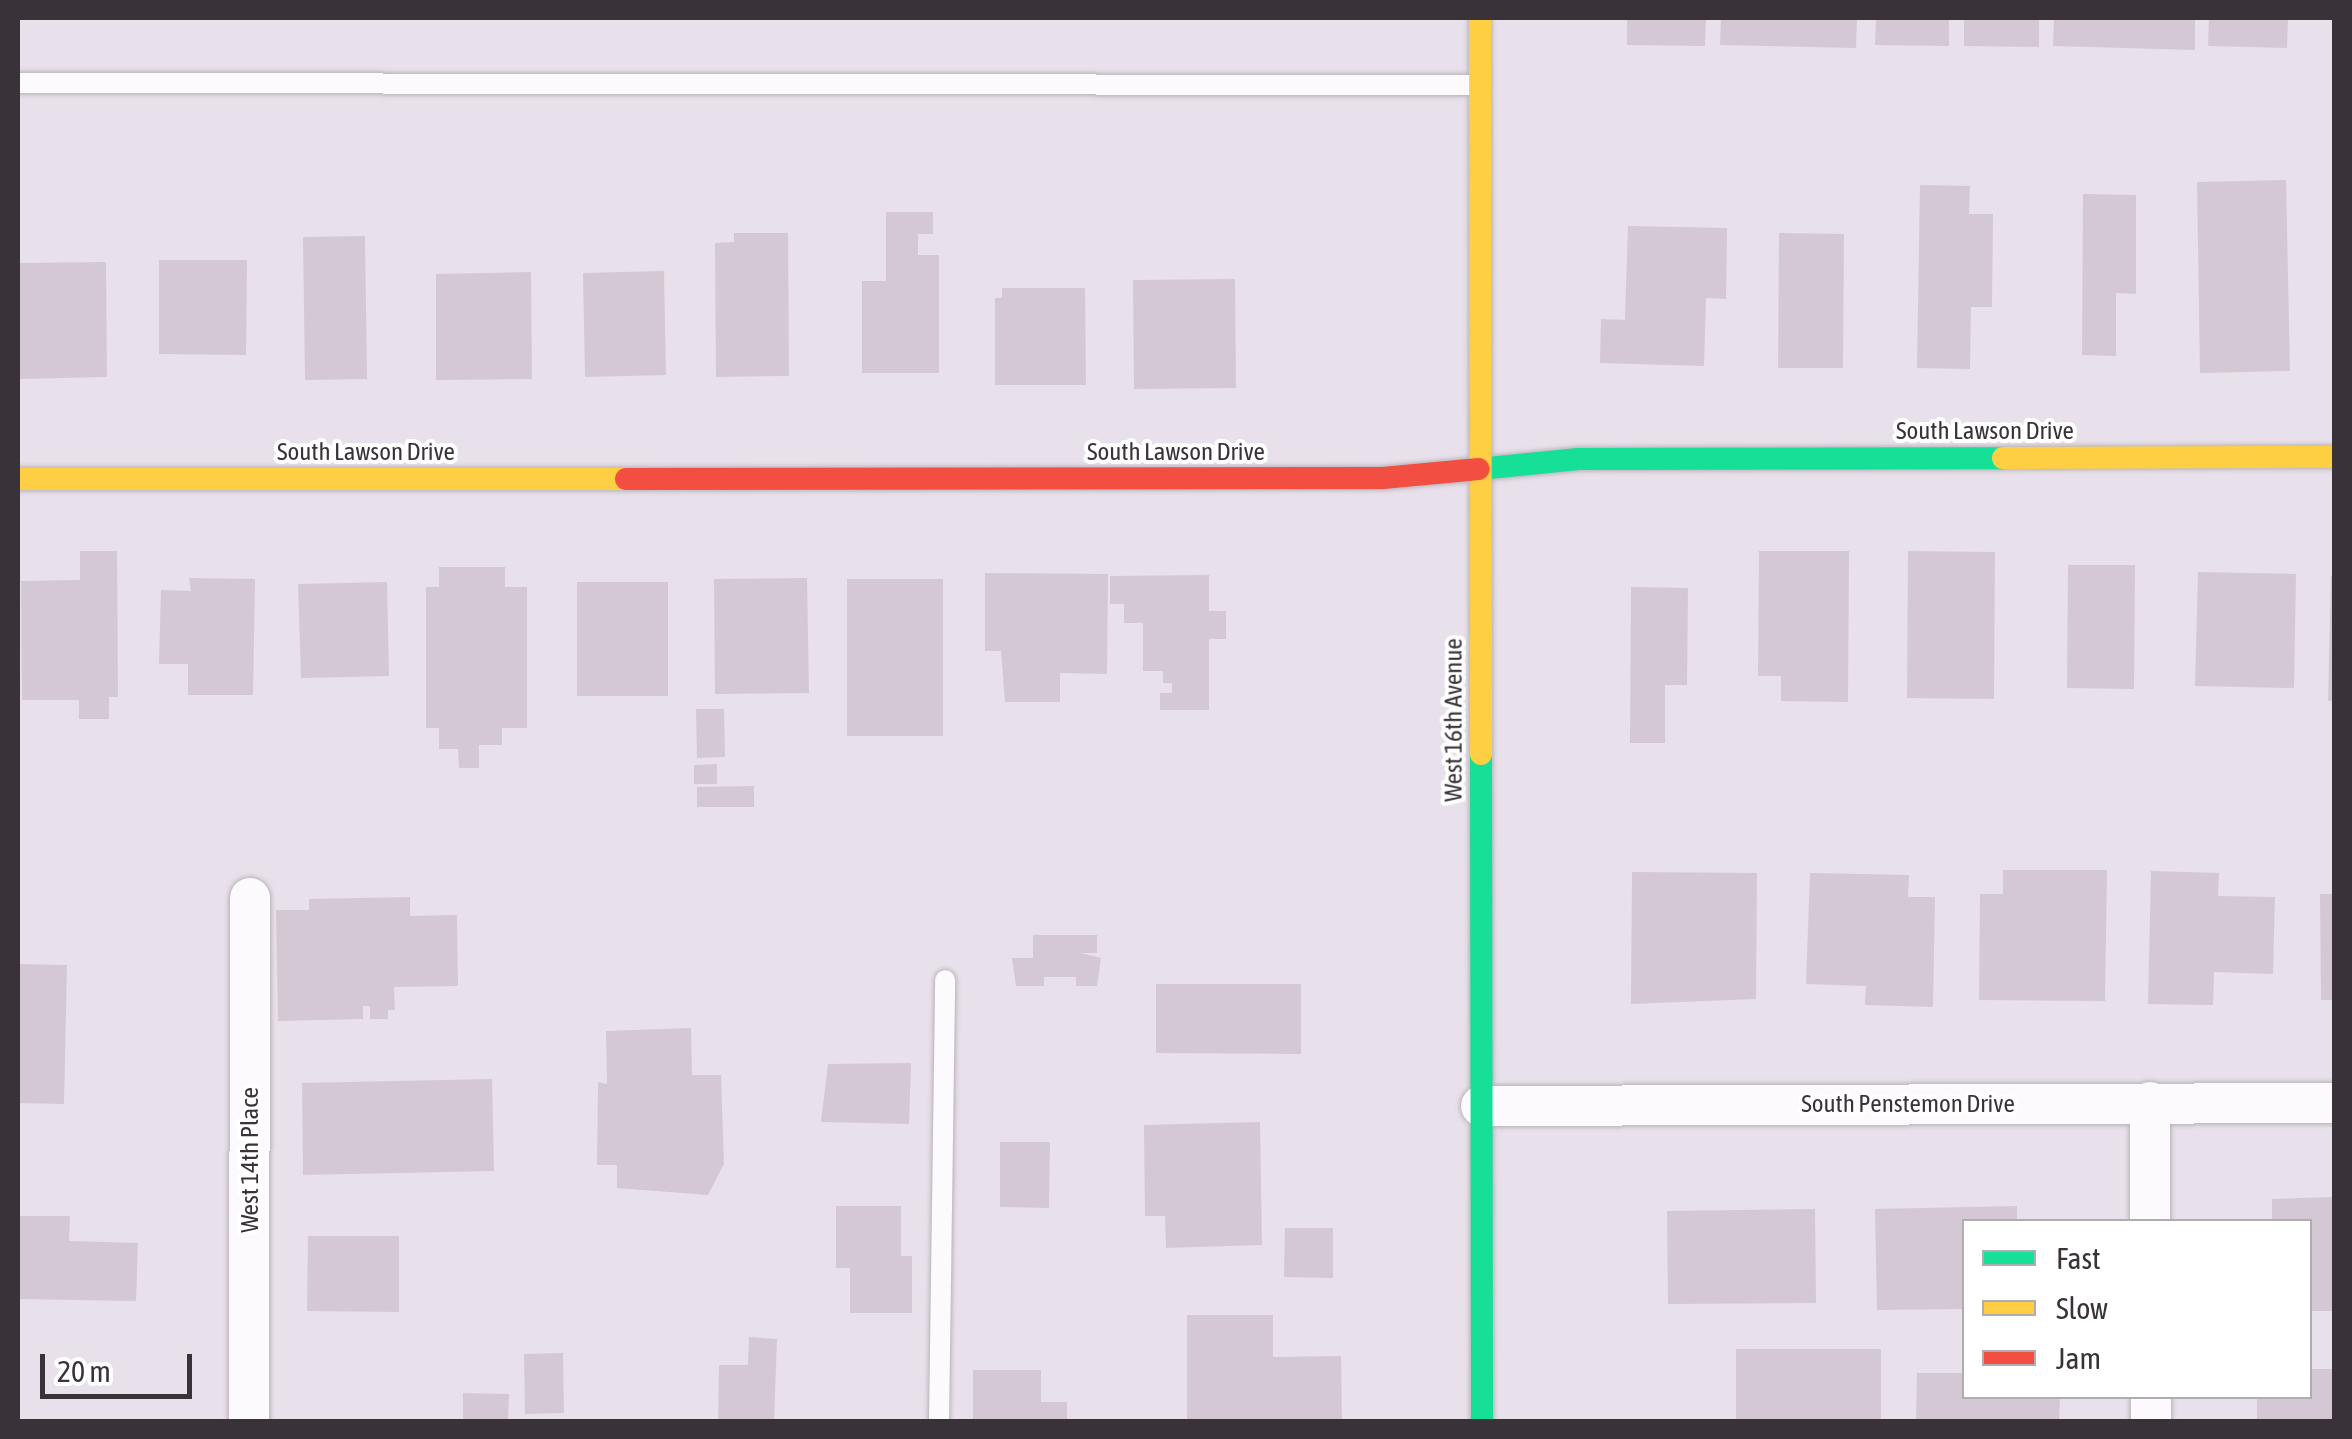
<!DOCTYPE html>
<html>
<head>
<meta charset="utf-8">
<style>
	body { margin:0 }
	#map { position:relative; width:2352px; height:1439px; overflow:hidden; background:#e8e0ea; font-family:"Asap Condensed",sans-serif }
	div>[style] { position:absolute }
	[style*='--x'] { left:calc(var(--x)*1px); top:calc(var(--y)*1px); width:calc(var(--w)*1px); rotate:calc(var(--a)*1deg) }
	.building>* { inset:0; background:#d4c8d5 }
	.roads { filter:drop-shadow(0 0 2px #b9b3bb) drop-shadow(0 0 2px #b9b3bb) }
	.lane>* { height:20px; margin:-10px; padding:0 10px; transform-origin:10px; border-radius:10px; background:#fcfafc }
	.street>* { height:40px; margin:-20px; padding:0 20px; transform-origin:20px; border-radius:20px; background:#fcfafc }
	.fast>* { height:22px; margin:-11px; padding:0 11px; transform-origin:11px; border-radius:11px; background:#16e098 }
	.slow>* { height:22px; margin:-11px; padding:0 11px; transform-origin:11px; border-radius:11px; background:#ffcf43 }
	.jam>* { height:22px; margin:-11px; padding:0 11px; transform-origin:11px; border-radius:11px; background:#f24e42 }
	span { translate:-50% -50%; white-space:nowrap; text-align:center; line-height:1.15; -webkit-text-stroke:8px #fff; paint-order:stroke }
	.street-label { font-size:25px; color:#393339 }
	.frame { position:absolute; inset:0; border:20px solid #393339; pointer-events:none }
	.legend { position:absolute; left:1962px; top:1219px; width:350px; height:180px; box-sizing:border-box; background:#fff; border:2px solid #b0adb0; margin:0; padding:12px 18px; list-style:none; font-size:30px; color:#393339 }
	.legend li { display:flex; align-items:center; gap:20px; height:50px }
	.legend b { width:50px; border:2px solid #b0adb0 }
	.scale { position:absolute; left:40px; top:1354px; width:152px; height:45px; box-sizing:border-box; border:5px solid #393339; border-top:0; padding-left:12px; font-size:30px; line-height:35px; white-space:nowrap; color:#393339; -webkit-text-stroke:8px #fff; paint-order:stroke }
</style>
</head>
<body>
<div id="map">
	<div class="building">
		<div style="clip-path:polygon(1627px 18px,1706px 18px,1705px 46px,1627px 45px)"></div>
		<div style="clip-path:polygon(1721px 18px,1857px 18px,1856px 48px,1720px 45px)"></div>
		<div style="clip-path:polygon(1876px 18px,1949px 18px,1949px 46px,1875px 45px)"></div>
		<div style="clip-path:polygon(1964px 18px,2039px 18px,2039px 47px,1964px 46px)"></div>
		<div style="clip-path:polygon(2054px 18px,2195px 18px,2195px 50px,2053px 46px)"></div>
		<div style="clip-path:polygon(2209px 18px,2288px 18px,2287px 48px,2208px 46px)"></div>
		<div style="clip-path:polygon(2286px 180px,2290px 371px,2200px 373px,2197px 182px)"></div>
		<div style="clip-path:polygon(1920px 185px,1970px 186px,1969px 214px,1993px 214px,1992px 307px,1971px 307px,1970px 369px,1917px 368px)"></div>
		<div style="clip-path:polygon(2083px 194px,2136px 195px,2136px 294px,2116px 293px,2116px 356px,2082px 355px)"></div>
		<div style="clip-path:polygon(886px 212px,933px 212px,933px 234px,918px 234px,918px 255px,939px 255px,939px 373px,862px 373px,862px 281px,886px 281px)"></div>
		<div style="clip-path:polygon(1628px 226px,1727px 228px,1726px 299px,1706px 298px,1704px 366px,1600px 363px,1601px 319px,1625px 320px)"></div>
		<div style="clip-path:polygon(734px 233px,788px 233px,789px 376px,716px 377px,715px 243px,734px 242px)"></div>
		<div style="clip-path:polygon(1779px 233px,1844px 234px,1843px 368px,1778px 368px)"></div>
		<div style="clip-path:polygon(365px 236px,367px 379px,305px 380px,303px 237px)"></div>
		<div style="clip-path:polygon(159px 260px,247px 260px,246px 355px,159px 354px)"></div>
		<div style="clip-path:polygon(106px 262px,107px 377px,20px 379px,19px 263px)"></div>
		<div style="clip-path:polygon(664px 271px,666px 375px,585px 377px,583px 273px)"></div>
		<div style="clip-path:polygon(531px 272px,532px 379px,436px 380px,436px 274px)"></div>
		<div style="clip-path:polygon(1235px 279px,1236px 388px,1134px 389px,1133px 280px)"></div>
		<div style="clip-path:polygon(1002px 288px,1085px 288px,1086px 385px,995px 385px,995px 298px,1002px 298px)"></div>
		<div style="clip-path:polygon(80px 551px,117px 551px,118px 697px,109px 697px,109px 719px,79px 719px,79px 700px,22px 700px,21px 581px,80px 580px)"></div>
		<div style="clip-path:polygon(1759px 551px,1849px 551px,1848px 702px,1781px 701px,1781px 676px,1758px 676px)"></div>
		<div style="clip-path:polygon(1908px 551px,1995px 552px,1994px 699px,1907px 698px)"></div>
		<div style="clip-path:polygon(2068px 565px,2135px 565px,2134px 689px,2067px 688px)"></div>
		<div style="clip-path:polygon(439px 567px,505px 567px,505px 587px,527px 587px,527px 728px,502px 728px,502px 745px,479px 745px,479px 768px,459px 768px,458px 749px,439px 749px,439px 728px,426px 728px,426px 587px,439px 587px)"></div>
		<div style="clip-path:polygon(2198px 572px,2296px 574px,2294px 688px,2195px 686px)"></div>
		<div style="clip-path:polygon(985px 573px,1108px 574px,1107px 674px,1060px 673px,1060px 702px,1005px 702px,1001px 651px,985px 651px)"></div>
		<div style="clip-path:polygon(1209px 575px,1209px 611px,1226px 611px,1226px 639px,1209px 639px,1209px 710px,1160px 710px,1160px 693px,1172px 693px,1172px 683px,1163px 683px,1163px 671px,1143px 671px,1143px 623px,1124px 623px,1124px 604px,1110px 604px,1110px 576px)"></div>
		<div style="clip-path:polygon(2331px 576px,2334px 576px,2334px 701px,2328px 701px)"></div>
		<div style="clip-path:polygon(189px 578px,255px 579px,253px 695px,188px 695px,188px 664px,159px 664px,161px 590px,191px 591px)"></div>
		<div style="clip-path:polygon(807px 578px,809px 693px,715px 694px,714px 579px)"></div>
		<div style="clip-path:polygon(847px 579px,943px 579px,943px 736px,847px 736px)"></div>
		<div style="clip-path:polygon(387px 582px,389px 676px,301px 678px,298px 584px)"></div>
		<div style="clip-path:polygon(577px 582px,668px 582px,668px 696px,577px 696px)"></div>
		<div style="clip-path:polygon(1631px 587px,1688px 588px,1687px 685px,1665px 685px,1665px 743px,1630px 743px)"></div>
		<div style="clip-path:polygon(696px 709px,724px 709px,725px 757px,697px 758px)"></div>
		<div style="clip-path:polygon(717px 764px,717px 784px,694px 784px,694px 765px)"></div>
		<div style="clip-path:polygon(754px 786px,754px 807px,697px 807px,697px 787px)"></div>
		<div style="clip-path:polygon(2003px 870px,2107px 870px,2105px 1001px,1979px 1000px,1980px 894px,2003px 894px)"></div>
		<div style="clip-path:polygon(2151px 871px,2219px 873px,2218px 896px,2275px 897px,2273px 974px,2214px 972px,2213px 1005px,2148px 1004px)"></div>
		<div style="clip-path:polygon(1632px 872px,1757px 873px,1756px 999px,1631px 1004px)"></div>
		<div style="clip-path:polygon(1810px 873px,1909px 875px,1908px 897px,1935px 897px,1933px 1007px,1865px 1005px,1866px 986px,1806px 984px)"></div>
		<div style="clip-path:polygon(2320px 894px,2334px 894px,2334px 1000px,2321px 1000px)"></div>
		<div style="clip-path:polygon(410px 897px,410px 916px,457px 915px,458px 986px,394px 987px,395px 1010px,388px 1010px,388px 1019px,370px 1019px,370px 1006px,363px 1006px,363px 1019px,278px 1021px,276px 910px,309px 910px,309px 899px)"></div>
		<div style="clip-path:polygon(1033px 935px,1097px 935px,1097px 953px,1081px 953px,1101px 958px,1097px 986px,1076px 986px,1076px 977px,1044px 977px,1044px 986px,1016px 986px,1012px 958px,1033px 958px)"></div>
		<div style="clip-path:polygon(18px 964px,67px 965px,64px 1104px,18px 1103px)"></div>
		<div style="clip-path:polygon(1156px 984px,1301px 984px,1301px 1054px,1156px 1053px)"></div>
		<div style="clip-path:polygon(691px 1028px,692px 1075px,721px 1075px,724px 1164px,708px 1195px,617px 1188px,617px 1165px,597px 1165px,598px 1082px,607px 1084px,606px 1031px)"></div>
		<div style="clip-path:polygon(911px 1063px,909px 1124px,821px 1122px,828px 1064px)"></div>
		<div style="clip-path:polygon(492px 1079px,494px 1171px,303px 1175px,302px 1083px)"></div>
		<div style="clip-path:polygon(1260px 1122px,1262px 1245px,1166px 1248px,1165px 1216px,1145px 1216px,1144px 1125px)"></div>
		<div style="clip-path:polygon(1000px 1142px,1050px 1142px,1049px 1208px,1000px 1207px)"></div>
		<div style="clip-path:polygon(2334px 1197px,2334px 1311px,2310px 1311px,2310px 1222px,2272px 1222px,2272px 1199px)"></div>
		<div style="clip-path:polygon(836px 1206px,901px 1206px,901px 1256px,912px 1256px,912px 1313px,850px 1313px,850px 1268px,836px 1268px)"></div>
		<div style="clip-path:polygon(2017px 1206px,2017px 1222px,1964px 1222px,1964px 1309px,1877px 1310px,1875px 1209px)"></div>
		<div style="clip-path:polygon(1815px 1209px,1816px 1303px,1668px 1304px,1667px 1211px)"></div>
		<div style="clip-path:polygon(18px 1216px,70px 1216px,69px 1241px,138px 1243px,136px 1301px,18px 1299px)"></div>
		<div style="clip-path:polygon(1285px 1228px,1333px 1228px,1333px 1278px,1284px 1277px)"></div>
		<div style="clip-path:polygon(308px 1236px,399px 1236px,399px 1312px,307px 1311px)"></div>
		<div style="clip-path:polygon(1187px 1315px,1273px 1315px,1273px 1357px,1341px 1356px,1342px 1421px,1187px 1422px)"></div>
		<div style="clip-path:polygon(749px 1337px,777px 1339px,774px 1422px,718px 1422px,719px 1365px,748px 1365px)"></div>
		<div style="clip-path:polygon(1736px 1349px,1881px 1349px,1881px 1422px,1736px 1422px)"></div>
		<div style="clip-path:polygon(563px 1353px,564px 1413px,525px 1414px,524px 1354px)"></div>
		<div style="clip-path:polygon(2310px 1369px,2334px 1369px,2334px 1422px,2257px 1422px,2257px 1396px,2310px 1396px)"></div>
		<div style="clip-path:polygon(973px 1370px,1041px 1370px,1041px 1402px,1067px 1402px,1067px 1422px,973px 1422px)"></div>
		<div style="clip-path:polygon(1917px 1373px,1964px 1373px,1964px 1396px,2060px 1396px,2059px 1422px,1916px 1422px)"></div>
		<div style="clip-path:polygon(463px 1393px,509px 1394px,508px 1422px,463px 1422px)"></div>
	</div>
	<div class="roads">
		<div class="lane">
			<div style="--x:18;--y:83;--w:1460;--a:0.08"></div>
			<div style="--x:939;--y:1422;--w:442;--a:-89.2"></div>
		</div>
		<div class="street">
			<div style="--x:2150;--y:1102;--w:120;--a:90"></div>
			<div style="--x:1481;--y:1106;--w:853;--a:-0.2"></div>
			<div style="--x:2151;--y:1396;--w:26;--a:90"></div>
			<div style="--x:249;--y:1422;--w:524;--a:-89.89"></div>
		</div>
		<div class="fast">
			<div style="--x:1479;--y:469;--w:100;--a:-5.7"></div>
			<div style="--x:1579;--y:459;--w:424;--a:-0.1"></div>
			<div style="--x:1481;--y:754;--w:668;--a:89.91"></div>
		</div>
		<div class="slow">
			<div style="--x:1480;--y:18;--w:736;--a:89.92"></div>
			<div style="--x:2003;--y:458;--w:331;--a:-0.2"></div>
			<div style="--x:18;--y:479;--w:608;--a:0"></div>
		</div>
		<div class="jam">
			<div style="--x:626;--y:479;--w:757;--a:-0.08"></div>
			<div style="--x:1383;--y:478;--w:96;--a:-5.4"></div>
		</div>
	</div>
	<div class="street-label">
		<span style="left:1985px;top:430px">South Lawson Drive</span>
		<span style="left:366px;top:451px">South Lawson Drive</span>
		<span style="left:1176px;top:451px">South Lawson Drive</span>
		<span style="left:1453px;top:720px;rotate:-90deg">West 16th Avenue</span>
		<span style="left:1908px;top:1103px">South Penstemon Drive</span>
		<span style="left:249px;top:1160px;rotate:-90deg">West 14th Place</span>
	</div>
	<div class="frame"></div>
	<ul class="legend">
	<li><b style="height:12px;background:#16e098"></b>Fast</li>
	<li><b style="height:12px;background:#ffcf43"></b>Slow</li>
	<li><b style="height:12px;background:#f24e42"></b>Jam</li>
	</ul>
	<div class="scale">20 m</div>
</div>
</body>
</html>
